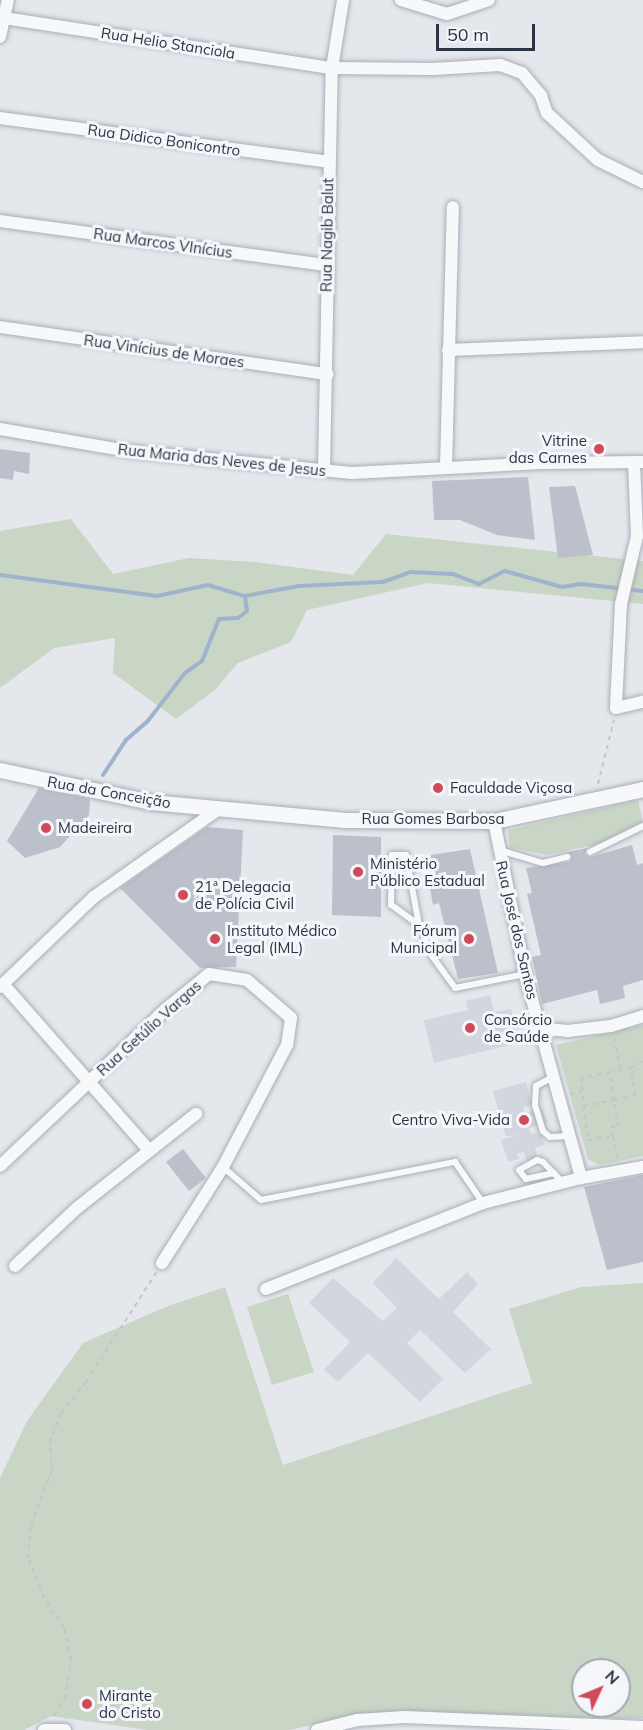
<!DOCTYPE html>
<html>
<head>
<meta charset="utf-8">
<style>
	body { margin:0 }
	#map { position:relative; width:643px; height:1730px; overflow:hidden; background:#e4e7ec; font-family:Mulish,sans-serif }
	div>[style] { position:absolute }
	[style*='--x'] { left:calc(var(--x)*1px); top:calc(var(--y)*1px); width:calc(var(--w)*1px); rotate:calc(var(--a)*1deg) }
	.built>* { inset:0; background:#d2d6de }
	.green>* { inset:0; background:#c9d6c5 }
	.stream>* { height:4px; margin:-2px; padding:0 2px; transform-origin:2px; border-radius:2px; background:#9fb4cc }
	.building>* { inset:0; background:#bbc0ca }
	.path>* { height:2px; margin-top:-1px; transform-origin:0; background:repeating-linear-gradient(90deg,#c2c5cb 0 4.5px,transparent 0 9px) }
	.roads { filter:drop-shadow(0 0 2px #a9aeb7) drop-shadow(0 0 2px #a9aeb7) }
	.service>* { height:6px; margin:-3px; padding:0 3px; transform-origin:3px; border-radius:3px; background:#f7f8fa }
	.minor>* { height:12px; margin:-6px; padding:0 6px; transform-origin:6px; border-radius:6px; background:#f7f8fa }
	.tertiary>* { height:15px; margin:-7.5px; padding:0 7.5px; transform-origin:7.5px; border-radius:7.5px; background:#f7f8fa }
	.dots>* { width:16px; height:16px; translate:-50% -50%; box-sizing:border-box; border:3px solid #f4f6f9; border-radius:50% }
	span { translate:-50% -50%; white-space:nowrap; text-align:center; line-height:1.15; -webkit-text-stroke:6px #f4f6f9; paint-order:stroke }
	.street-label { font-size:15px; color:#2b3445 }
	.poi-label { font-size:15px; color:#2b3445 }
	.right { translate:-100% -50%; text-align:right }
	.left { translate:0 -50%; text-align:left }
	.north { position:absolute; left:571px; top:1658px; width:60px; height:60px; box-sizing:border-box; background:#f4f6f9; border:2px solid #a4a8b1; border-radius:50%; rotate:46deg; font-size:16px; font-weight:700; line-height:24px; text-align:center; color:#2b3445 }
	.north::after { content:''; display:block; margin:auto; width:21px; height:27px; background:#d1495b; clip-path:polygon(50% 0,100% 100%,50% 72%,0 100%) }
	.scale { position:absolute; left:436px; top:24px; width:99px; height:27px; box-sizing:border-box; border:3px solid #2b3445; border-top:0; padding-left:8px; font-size:18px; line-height:21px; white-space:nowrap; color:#2b3445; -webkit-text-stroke:4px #f4f6f9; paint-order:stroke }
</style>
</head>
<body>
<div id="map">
	<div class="built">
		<div style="clip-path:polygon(490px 995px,494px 1012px,511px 1009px,517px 1036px,509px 1038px,510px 1045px,434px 1063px,424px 1020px,468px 1010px,466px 1001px)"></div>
		<div style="clip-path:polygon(526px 1082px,532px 1105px,523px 1107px,524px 1114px,543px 1109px,547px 1123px,529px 1128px,531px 1134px,541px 1132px,544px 1145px,535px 1148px,537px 1157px,527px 1160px,524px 1152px,517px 1154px,519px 1159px,508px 1162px,501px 1140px,517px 1135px,506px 1136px,500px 1118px,510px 1113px,500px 1116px,493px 1091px)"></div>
		<div style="clip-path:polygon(396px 1258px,439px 1299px,467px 1272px,478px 1284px,453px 1312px,491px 1349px,465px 1373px,420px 1330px,407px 1343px,443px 1379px,420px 1402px,368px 1353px,338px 1382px,324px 1370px,350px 1342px,309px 1303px,333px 1278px,383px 1321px,397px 1308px,373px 1283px)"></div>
	</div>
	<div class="green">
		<div style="clip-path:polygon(71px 519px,113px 574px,189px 558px,255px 562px,353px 575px,386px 534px,643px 561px,643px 604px,428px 583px,307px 610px,291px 642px,238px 663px,215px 690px,176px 719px,113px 673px,115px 638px,54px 648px,0 688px,0 531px)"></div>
		<div style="clip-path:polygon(638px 800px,643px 822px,599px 844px,547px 855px,510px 848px,508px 830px)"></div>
		<div style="clip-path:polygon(643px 1025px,643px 1156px,600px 1165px,588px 1159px,556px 1045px)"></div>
		<div style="clip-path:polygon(evenodd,643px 1283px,643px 1718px,504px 1719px,359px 1714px,290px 1730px,147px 1730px,51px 1716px,24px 1730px,0 1730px,0 1478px,27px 1421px,83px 1343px,168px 1306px,225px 1287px,283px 1465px,532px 1383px,509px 1309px,581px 1287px,643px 1283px,583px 1670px,619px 1670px,619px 1706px,583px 1706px,583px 1670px)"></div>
		<div style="clip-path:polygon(288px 1294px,314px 1372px,272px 1385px,247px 1307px)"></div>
	</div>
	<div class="stream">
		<div style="--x:0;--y:575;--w:158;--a:7.6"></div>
		<div style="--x:157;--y:596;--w:52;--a:-12.2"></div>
		<div style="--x:208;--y:585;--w:39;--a:17"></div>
		<div style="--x:245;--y:596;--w:55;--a:-10.5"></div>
		<div style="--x:299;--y:586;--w:84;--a:-2.7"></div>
		<div style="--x:383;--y:582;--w:29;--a:-20"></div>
		<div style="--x:410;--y:572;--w:43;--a:2.7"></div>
		<div style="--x:453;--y:574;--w:28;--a:21"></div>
		<div style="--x:479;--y:584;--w:29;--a:-27"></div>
		<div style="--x:505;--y:571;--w:59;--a:15.7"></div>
		<div style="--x:562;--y:587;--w:19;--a:-9"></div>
		<div style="--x:581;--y:584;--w:62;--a:6.4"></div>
		<div style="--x:103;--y:775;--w:42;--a:-56.7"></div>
		<div style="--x:126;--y:740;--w:28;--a:-41"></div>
		<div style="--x:147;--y:722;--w:62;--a:-52.2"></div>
		<div style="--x:185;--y:673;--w:21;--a:-35"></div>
		<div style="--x:202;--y:661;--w:45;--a:-68"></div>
		<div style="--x:219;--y:619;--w:19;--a:-3"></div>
		<div style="--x:238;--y:618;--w:11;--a:-38"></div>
		<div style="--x:247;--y:611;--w:15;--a:-98"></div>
	</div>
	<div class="building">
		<div style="clip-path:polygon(0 449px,30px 453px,29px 474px,14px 471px,13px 480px,0 478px)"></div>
		<div style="clip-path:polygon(528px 477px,535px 540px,497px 535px,460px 520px,434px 520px,432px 481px)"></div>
		<div style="clip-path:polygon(575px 486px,593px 555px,558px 558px,549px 487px)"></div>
		<div style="clip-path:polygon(39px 788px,90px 799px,89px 815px,60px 847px,25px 858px,7px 841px)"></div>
		<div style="clip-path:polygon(207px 827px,243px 830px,236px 967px,200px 968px,120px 888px)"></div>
		<div style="clip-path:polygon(333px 835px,381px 837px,381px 917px,332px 915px)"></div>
		<div style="clip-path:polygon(632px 845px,637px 865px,643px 863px,643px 980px,623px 986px,625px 998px,600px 1004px,597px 990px,542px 1004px,532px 957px,541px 955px,527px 894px,532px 893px,526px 868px,569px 862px,572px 856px,567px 852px,587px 848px,585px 854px,590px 857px)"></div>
		<div style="clip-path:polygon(470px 849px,498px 973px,458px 979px,439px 903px,433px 905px,424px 856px)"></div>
		<div style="clip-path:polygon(183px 1149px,206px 1178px,189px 1191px,166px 1162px)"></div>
		<div style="clip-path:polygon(643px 1175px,643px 1262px,607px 1270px,584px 1187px)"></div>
	</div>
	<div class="path">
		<div style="--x:598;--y:784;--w:66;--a:-76"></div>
		<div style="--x:614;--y:1038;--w:33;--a:78"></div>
		<div style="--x:631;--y:1068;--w:14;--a:-30"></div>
		<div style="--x:570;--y:1094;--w:12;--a:-9"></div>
		<div style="--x:584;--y:1106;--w:31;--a:-11"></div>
		<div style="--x:614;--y:1100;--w:22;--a:-13"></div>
		<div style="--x:635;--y:1095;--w:27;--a:-98"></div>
		<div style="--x:631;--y:1068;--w:10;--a:169"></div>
		<div style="--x:621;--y:1070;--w:11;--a:170"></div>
		<div style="--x:610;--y:1072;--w:30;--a:168"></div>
		<div style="--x:581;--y:1078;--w:28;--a:84"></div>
		<div style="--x:584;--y:1106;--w:34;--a:83"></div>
		<div style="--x:588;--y:1140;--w:25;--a:-9"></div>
		<div style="--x:613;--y:1136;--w:9;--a:-103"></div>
		<div style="--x:611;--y:1127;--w:7;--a:-8"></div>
		<div style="--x:618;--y:1126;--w:26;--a:-99"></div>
		<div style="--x:614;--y:1100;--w:28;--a:-98"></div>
		<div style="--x:613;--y:1136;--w:24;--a:78"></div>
		<div style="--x:54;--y:1716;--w:21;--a:-59"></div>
		<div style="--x:65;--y:1698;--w:38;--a:-81"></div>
		<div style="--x:71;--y:1660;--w:33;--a:-102"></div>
		<div style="--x:64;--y:1628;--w:37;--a:-123"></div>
		<div style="--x:44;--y:1597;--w:42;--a:-112.3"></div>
		<div style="--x:28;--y:1558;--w:33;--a:-85"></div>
		<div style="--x:31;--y:1525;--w:59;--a:-69.1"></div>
		<div style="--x:52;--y:1470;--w:27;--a:-94"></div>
		<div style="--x:50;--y:1443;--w:32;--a:-70"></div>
		<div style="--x:61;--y:1413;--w:40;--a:-51"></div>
		<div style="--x:86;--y:1382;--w:130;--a:-57.3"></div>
	</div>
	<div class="roads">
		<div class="service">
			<div style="--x:499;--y:850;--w:46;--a:16.5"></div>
			<div style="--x:543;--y:863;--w:25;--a:-14"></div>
			<div style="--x:590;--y:852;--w:59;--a:-26.1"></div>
			<div style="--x:419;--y:925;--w:34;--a:-144"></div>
			<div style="--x:391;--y:905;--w:50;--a:-88.9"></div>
			<div style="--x:392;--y:855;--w:14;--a:0"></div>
			<div style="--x:406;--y:855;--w:71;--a:79.5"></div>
			<div style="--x:419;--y:925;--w:34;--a:67"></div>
			<div style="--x:432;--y:956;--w:39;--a:54"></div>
			<div style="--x:455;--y:988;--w:71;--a:-11.3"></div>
			<div style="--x:551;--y:1078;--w:17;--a:152"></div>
			<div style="--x:536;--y:1086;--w:19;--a:93"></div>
			<div style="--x:535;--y:1105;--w:27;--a:73"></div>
			<div style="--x:543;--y:1131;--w:9;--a:41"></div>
			<div style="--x:550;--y:1137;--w:19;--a:-3"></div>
			<div style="--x:223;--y:1167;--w:50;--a:41"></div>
			<div style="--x:261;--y:1200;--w:198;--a:-11.1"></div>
			<div style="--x:455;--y:1162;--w:50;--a:55.7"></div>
			<div style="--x:554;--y:1173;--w:29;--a:168"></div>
			<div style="--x:526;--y:1179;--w:11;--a:-128"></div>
			<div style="--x:519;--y:1170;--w:21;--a:-29"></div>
			<div style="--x:537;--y:1160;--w:6;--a:18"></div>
			<div style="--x:543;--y:1162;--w:28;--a:46"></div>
		</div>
		<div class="minor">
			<div style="--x:401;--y:0;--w:48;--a:16.9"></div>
			<div style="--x:447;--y:14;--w:44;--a:-18.4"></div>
			<div style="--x:4;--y:18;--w:332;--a:8.7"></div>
			<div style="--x:332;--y:68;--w:101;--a:0.6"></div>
			<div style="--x:433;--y:69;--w:67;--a:-3.4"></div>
			<div style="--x:500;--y:65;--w:23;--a:20"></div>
			<div style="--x:522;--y:73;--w:30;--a:50"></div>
			<div style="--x:541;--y:96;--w:18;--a:71"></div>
			<div style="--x:547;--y:113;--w:69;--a:42.7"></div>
			<div style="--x:598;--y:160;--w:50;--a:26.1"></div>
			<div style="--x:0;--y:37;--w:38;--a:-78"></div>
			<div style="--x:0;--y:118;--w:331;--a:7.6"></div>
			<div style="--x:0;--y:221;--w:328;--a:7.7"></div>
			<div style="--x:0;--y:327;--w:331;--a:8.2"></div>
			<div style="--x:448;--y:350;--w:195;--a:-2.3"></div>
			<div style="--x:0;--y:429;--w:129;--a:9.8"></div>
			<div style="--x:127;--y:451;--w:226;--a:5.6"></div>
			<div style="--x:352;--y:473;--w:189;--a:-3"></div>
			<div style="--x:541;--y:463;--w:102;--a:-0.6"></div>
			<div style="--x:634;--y:462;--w:74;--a:87.7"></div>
			<div style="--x:637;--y:536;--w:70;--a:103.2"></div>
			<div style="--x:621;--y:604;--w:104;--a:92.8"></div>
			<div style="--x:616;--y:708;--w:28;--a:-13"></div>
			<div style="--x:446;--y:468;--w:261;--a:-88.5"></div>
			<div style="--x:324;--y:470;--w:402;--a:-88.9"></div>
			<div style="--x:332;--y:68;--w:69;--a:-80.8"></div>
			<div style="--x:494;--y:821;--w:156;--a:78.5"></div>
			<div style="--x:525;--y:974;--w:212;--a:74.6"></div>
			<div style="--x:3;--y:984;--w:220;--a:48.7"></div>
			<div style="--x:0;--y:987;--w:130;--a:-43.8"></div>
			<div style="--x:94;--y:897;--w:154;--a:-35.2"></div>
			<div style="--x:539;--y:1028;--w:29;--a:6"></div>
			<div style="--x:568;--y:1031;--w:43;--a:-6.6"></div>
			<div style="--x:611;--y:1026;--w:34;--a:-17"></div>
			<div style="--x:0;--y:1166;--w:227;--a:-43.4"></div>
			<div style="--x:165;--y:1010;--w:57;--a:-39.3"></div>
			<div style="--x:209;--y:974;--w:38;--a:9"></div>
			<div style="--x:247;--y:980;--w:58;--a:40.8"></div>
			<div style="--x:291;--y:1018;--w:27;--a:98"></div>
			<div style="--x:287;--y:1045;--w:138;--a:117.7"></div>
			<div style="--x:223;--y:1167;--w:114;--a:122.4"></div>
			<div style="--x:15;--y:1266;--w:85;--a:-43.1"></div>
			<div style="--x:77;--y:1208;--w:152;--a:-38.3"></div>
			<div style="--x:266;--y:1289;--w:233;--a:-21.6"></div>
			<div style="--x:483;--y:1203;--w:101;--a:-14.3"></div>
			<div style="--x:581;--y:1178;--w:63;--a:-10.1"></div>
			<div style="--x:44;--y:1730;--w:21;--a:0"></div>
			<div style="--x:317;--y:1730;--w:41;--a:-14"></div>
			<div style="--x:357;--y:1720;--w:48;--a:-3.6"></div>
			<div style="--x:405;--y:1717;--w:238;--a:2.4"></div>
		</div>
		<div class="tertiary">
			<div style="--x:0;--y:770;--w:154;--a:12"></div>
			<div style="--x:151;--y:802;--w:195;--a:5.3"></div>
			<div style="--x:345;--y:820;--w:149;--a:0.4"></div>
			<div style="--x:494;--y:821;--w:152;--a:-12.1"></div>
		</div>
	</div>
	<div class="dots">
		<div style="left:599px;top:449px;background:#d1495b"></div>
		<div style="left:438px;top:788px;background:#d1495b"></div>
		<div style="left:46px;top:828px;background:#d1495b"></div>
		<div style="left:358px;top:872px;background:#d1495b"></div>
		<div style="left:183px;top:895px;background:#d1495b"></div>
		<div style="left:215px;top:939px;background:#d1495b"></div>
		<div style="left:469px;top:939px;background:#d1495b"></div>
		<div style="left:470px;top:1028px;background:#d1495b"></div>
		<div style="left:524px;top:1120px;background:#d1495b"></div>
		<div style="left:87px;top:1704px;background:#d1495b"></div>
	</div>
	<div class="street-label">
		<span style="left:168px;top:43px;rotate:9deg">Rua Helio Stanciola</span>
		<span style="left:164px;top:140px;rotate:8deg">Rua Didico Bonicontro</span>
		<span style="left:327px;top:235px;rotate:-89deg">Rua Nagib Balut</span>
		<span style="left:163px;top:243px;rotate:8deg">Rua Marcos VInícius</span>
		<span style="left:164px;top:351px;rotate:8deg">Rua Vinícius de Moraes</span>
		<span style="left:222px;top:460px;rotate:6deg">Rua Maria das Neves de Jesus</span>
		<span style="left:109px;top:792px;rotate:10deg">Rua da Conceição</span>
		<span style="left:433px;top:819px">Rua Gomes Barbosa</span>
		<span style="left:517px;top:930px;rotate:77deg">Rua José dos Santos</span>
		<span style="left:149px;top:1028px;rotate:-42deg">Rua Getúlio Vargas</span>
	</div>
	<div class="poi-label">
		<span class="right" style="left:587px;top:449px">Vitrine<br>das Carnes</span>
		<span class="left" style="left:450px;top:788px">Faculdade Viçosa</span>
		<span class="left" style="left:58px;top:828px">Madeireira</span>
		<span class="left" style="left:370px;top:872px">Ministério<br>Público Estadual</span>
		<span class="left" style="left:195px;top:895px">21ª Delegacia<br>de Polícia Civil</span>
		<span class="left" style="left:227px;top:939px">Instituto Médico<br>Legal (IML)</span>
		<span class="right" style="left:457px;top:939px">Fórum<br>Municipal</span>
		<span class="left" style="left:484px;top:1028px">Consórcio<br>de Saúde</span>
		<span class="right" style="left:510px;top:1120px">Centro Viva-Vida</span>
		<span class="left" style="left:99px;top:1704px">Mirante<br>do Cristo</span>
	</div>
	<div class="north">N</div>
	<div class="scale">50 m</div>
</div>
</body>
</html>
